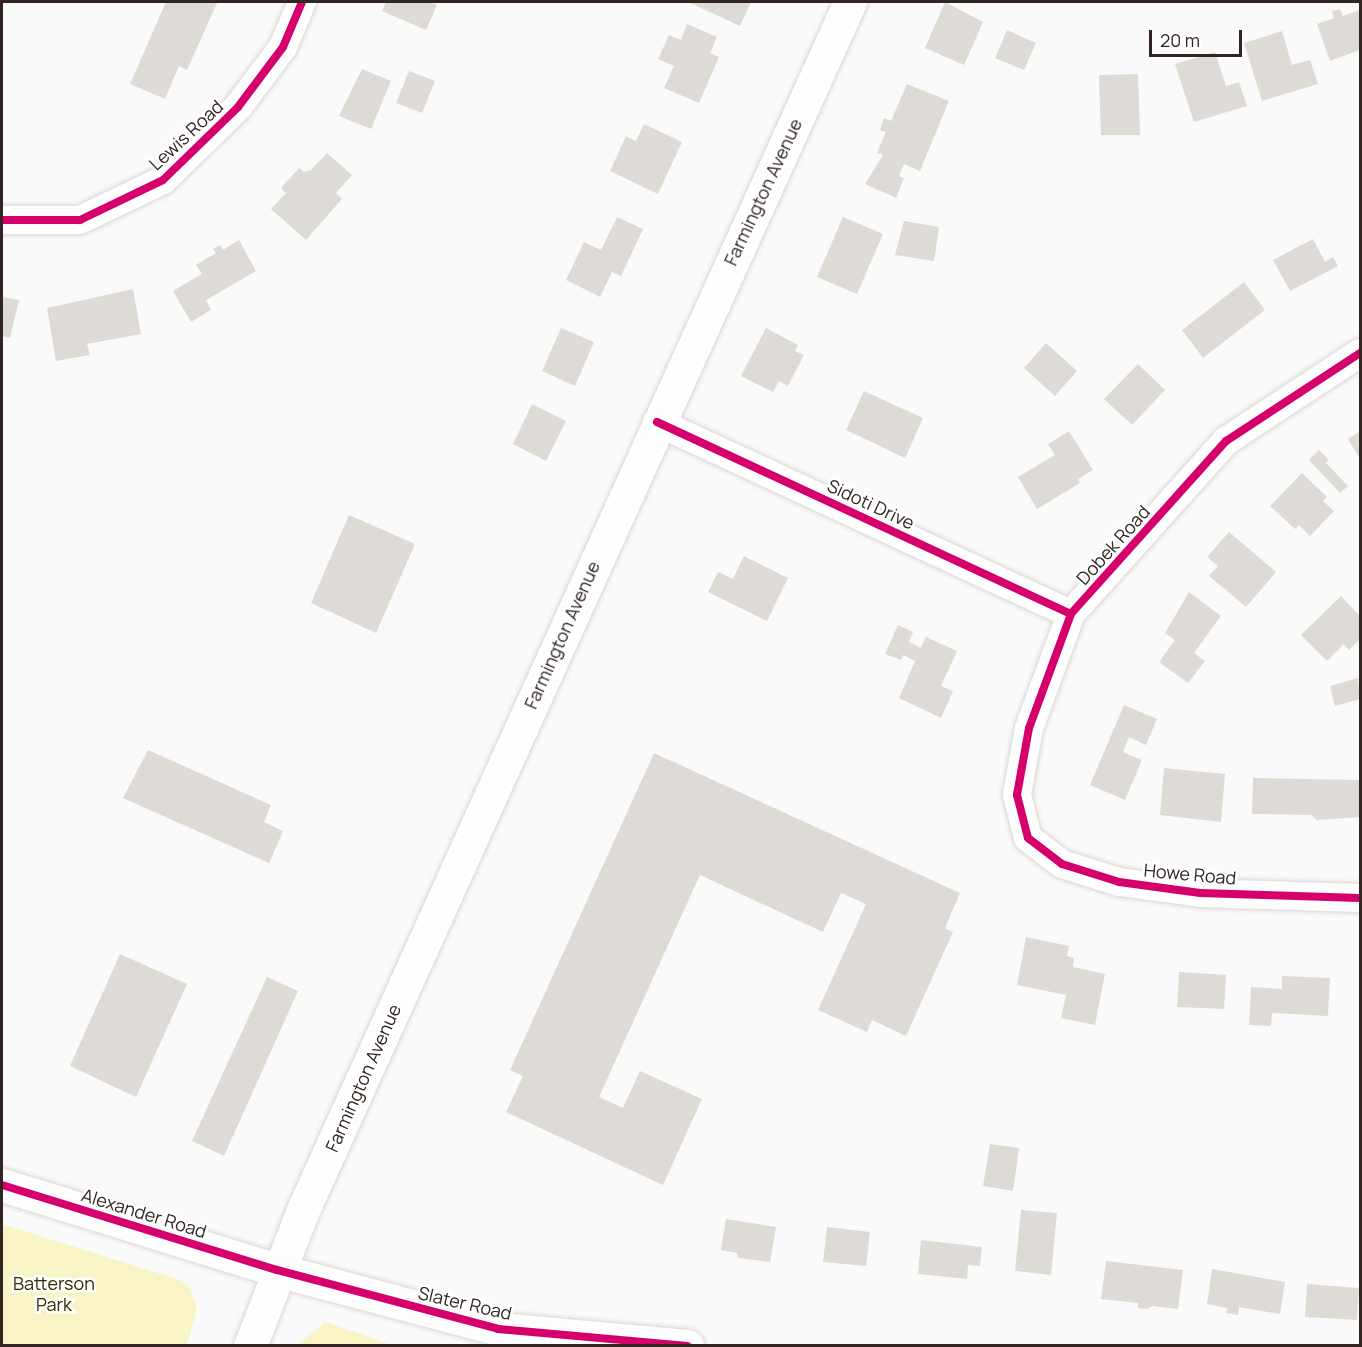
<!DOCTYPE html>
<html>
<head>
<meta charset="utf-8">
<style>
	body { margin:0 }
	#map { position:relative; width:1362px; height:1347px; overflow:hidden; background:#fafafa; font-family:Manrope,sans-serif }
	div>[style] { position:absolute }
	[style*='--x'] { left:calc(var(--x)*1px); top:calc(var(--y)*1px); width:calc(var(--w)*1px); rotate:calc(var(--a)*1deg) }
	.green>* { inset:0; background:#f9f4c5 }
	.building>* { inset:0; background:#dedbd6 }
	.roads { filter:drop-shadow(0 0 2px #dcd6d3) drop-shadow(0 0 2px #dcd6d3) }
	.minor>* { height:28px; margin:-14px; padding:0 14px; transform-origin:14px; border-radius:14px; background:#fefefe }
	.tertiary>* { height:33px; margin:-16.5px; padding:0 16.5px; transform-origin:16.5px; border-radius:16.5px; background:#fefefe }
	.secondary>* { height:33px; margin:-16.5px; padding:0 16.5px; transform-origin:16.5px; border-radius:16.5px; background:#fefefe }
	.cycleway>* { height:8px; margin:-4px; padding:0 4px; transform-origin:4px; border-radius:4px; background:#d6006c }
	span { translate:-50% -50%; white-space:nowrap; text-align:center; line-height:1.15; -webkit-text-stroke:5px #fff; paint-order:stroke }
	.street-label { font-size:18px; color:#312521 }
	.park-label { font-size:18px; color:#2f2a00 }
	.frame { position:absolute; inset:0; border:3px solid #312521; pointer-events:none }
	.scale { position:absolute; left:1149px; top:30px; width:93px; height:27px; box-sizing:border-box; border:3px solid #312521; border-top:0; padding-left:8px; font-size:18px; line-height:21px; white-space:nowrap; color:#312521; -webkit-text-stroke:4px #fff; paint-order:stroke }
</style>
</head>
<body>
<div id="map">
	<div class="green">
		<div style="clip-path:polygon(2px 1224px,180px 1280px,190px 1288px,197px 1309px,187px 1345px,2px 1345px)"></div>
		<div style="clip-path:polygon(325px 1322px,392px 1345px,298px 1345px)"></div>
	</div>
	<div class="building">
		<div style="clip-path:polygon(166px 2px,217px 3px,187px 70px,179px 66px,165px 99px,130px 84px)"></div>
		<div style="clip-path:polygon(386px 2px,430px 2px,437px 5px,426px 30px,382px 11px)"></div>
		<div style="clip-path:polygon(688px 2px,751px 2px,740px 26px)"></div>
		<div style="clip-path:polygon(945px 2px,983px 22px,964px 65px,925px 48px)"></div>
		<div style="clip-path:polygon(1340px 9px,1343px 16px,1359px 10px,1360px 50px,1330px 61px,1317px 24px,1334px 18px,1332px 11px)"></div>
		<div style="clip-path:polygon(687px 24px,717px 37px,710px 53px,719px 57px,699px 103px,664px 88px,674px 66px,658px 59px,669px 35px,681px 40px)"></div>
		<div style="clip-path:polygon(1007px 30px,1036px 43px,1024px 70px,995px 58px)"></div>
		<div style="clip-path:polygon(1282px 31px,1292px 65px,1310px 60px,1318px 84px,1262px 101px,1244px 43px)"></div>
		<div style="clip-path:polygon(1215px 52px,1226px 86px,1239px 82px,1247px 106px,1194px 122px,1175px 64px)"></div>
		<div style="clip-path:polygon(362px 69px,391px 81px,371px 129px,339px 116px)"></div>
		<div style="clip-path:polygon(409px 71px,435px 81px,422px 113px,396px 103px)"></div>
		<div style="clip-path:polygon(1138px 74px,1140px 135px,1101px 135px,1099px 75px)"></div>
		<div style="clip-path:polygon(907px 84px,949px 101px,920px 171px,904px 164px,899px 176px,904px 178px,896px 198px,865px 184px,883px 155px,877px 153px,886px 132px,880px 130px,884px 118px,891px 121px)"></div>
		<div style="clip-path:polygon(644px 124px,682px 142px,658px 194px,610px 171px,626px 136px,636px 141px)"></div>
		<div style="clip-path:polygon(327px 153px,352px 175px,336px 193px,342px 199px,306px 240px,271px 209px,286px 193px,281px 188px,299px 168px,304px 172px,311px 170px)"></div>
		<div style="clip-path:polygon(617px 217px,643px 229px,621px 276px,612px 272px,600px 297px,566px 280px,584px 242px,601px 250px)"></div>
		<div style="clip-path:polygon(843px 217px,883px 234px,857px 294px,817px 277px)"></div>
		<div style="clip-path:polygon(904px 221px,939px 227px,934px 261px,895px 255px)"></div>
		<div style="clip-path:polygon(1313px 239px,1325px 262px,1333px 257px,1338px 266px,1290px 291px,1273px 260px)"></div>
		<div style="clip-path:polygon(239px 240px,256px 271px,206px 300px,211px 310px,191px 322px,173px 291px,202px 274px,196px 265px,216px 253px,213px 249px,220px 245px,223px 250px)"></div>
		<div style="clip-path:polygon(1244px 282px,1265px 310px,1203px 358px,1182px 330px)"></div>
		<div style="clip-path:polygon(133px 289px,141px 334px,87px 344px,90px 355px,56px 361px,47px 308px)"></div>
		<div style="clip-path:polygon(2px 297px,19px 300px,10px 338px,2px 336px)"></div>
		<div style="clip-path:polygon(561px 328px,594px 342px,575px 386px,542px 371px)"></div>
		<div style="clip-path:polygon(766px 328px,798px 345px,795px 351px,804px 355px,788px 386px,779px 381px,773px 392px,741px 376px)"></div>
		<div style="clip-path:polygon(1046px 343px,1077px 371px,1055px 396px,1024px 368px)"></div>
		<div style="clip-path:polygon(1138px 364px,1165px 390px,1132px 425px,1104px 399px)"></div>
		<div style="clip-path:polygon(864px 391px,923px 418px,905px 458px,846px 430px)"></div>
		<div style="clip-path:polygon(532px 404px,566px 421px,546px 461px,513px 444px)"></div>
		<div style="clip-path:polygon(1069px 431px,1093px 470px,1078px 479px,1080px 483px,1037px 509px,1018px 477px,1055px 455px,1048px 444px)"></div>
		<div style="clip-path:polygon(1360px 431px,1360px 459px,1348px 439px)"></div>
		<div style="clip-path:polygon(1319px 450px,1329px 460px,1326px 463px,1348px 486px,1340px 493px,1309px 460px)"></div>
		<div style="clip-path:polygon(1302px 473px,1327px 497px,1323px 501px,1334px 511px,1310px 536px,1299px 525px,1295px 529px,1270px 506px)"></div>
		<div style="clip-path:polygon(349px 515px,415px 544px,376px 633px,311px 603px)"></div>
		<div style="clip-path:polygon(1229px 532px,1276px 572px,1246px 607px,1209px 576px,1218px 566px,1207px 557px)"></div>
		<div style="clip-path:polygon(744px 556px,788px 578px,767px 621px,708px 592px,718px 572px,733px 579px)"></div>
		<div style="clip-path:polygon(1189px 592px,1221px 616px,1194px 653px,1205px 661px,1188px 683px,1159px 662px,1175px 640px,1165px 633px)"></div>
		<div style="clip-path:polygon(1341px 596px,1360px 616px,1360px 639px,1349px 650px,1344px 644px,1327px 661px,1301px 635px)"></div>
		<div style="clip-path:polygon(898px 625px,913px 632px,909px 642px,921px 648px,926px 637px,957px 651px,941px 686px,953px 691px,941px 718px,899px 698px,915px 661px,903px 655px,901px 660px,885px 654px)"></div>
		<div style="clip-path:polygon(1358px 678px,1360px 699px,1335px 706px,1330px 686px)"></div>
		<div style="clip-path:polygon(1124px 705px,1157px 719px,1146px 745px,1129px 737px,1123px 752px,1142px 760px,1125px 800px,1090px 785px)"></div>
		<div style="clip-path:polygon(148px 750px,271px 805px,264px 822px,283px 831px,269px 863px,123px 798px)"></div>
		<div style="clip-path:polygon(654px 753px,960px 893px,945px 928px,953px 932px,906px 1036px,872px 1020px,867px 1032px,818px 1010px,866px 904px,841px 893px,823px 932px,700px 875px,599px 1097px,623px 1108px,640px 1071px,702px 1099px,663px 1185px,506px 1112px,523px 1076px,510px 1070px)"></div>
		<div style="clip-path:polygon(1164px 768px,1225px 774px,1221px 822px,1160px 815px)"></div>
		<div style="clip-path:polygon(1253px 778px,1360px 780px,1360px 817px,1317px 820px,1311px 815px,1252px 814px)"></div>
		<div style="clip-path:polygon(1026px 937px,1069px 946px,1067px 956px,1074px 958px,1073px 967px,1105px 974px,1095px 1025px,1061px 1018px,1066px 995px,1017px 985px)"></div>
		<div style="clip-path:polygon(120px 954px,187px 984px,136px 1097px,70px 1066px)"></div>
		<div style="clip-path:polygon(1179px 972px,1226px 975px,1224px 1009px,1177px 1007px)"></div>
		<div style="clip-path:polygon(1282px 976px,1330px 978px,1328px 1016px,1272px 1013px,1271px 1026px,1249px 1025px,1251px 987px,1282px 989px)"></div>
		<div style="clip-path:polygon(267px 977px,298px 991px,224px 1156px,192px 1141px)"></div>
		<div style="clip-path:polygon(990px 1144px,1019px 1148px,1013px 1191px,983px 1186px)"></div>
		<div style="clip-path:polygon(1021px 1210px,1057px 1213px,1051px 1275px,1015px 1271px)"></div>
		<div style="clip-path:polygon(726px 1219px,776px 1227px,770px 1262px,738px 1258px,737px 1253px,721px 1250px)"></div>
		<div style="clip-path:polygon(827px 1227px,870px 1232px,866px 1266px,823px 1262px)"></div>
		<div style="clip-path:polygon(921px 1240px,982px 1247px,980px 1266px,968px 1265px,967px 1279px,918px 1274px)"></div>
		<div style="clip-path:polygon(1106px 1261px,1183px 1270px,1178px 1309px,1152px 1306px,1147px 1309px,1138px 1308px,1138px 1303px,1101px 1299px)"></div>
		<div style="clip-path:polygon(1212px 1269px,1285px 1282px,1280px 1314px,1239px 1307px,1238px 1315px,1226px 1313px,1227px 1308px,1207px 1304px)"></div>
		<div style="clip-path:polygon(1307px 1284px,1359px 1288px,1357px 1320px,1305px 1317px)"></div>
	</div>
	<div class="roads">
		<div class="minor">
			<div style="--x:2;--y:220;--w:78;--a:0"></div>
			<div style="--x:80;--y:220;--w:92;--a:-25.7"></div>
			<div style="--x:163;--y:180;--w:105;--a:-44.2"></div>
			<div style="--x:238;--y:107;--w:75;--a:-53.1"></div>
			<div style="--x:283;--y:47;--w:49;--a:-67.1"></div>
			<div style="--x:1360;--y:353;--w:160;--a:146.7"></div>
			<div style="--x:1226;--y:441;--w:232;--a:131.9"></div>
			<div style="--x:1071;--y:614;--w:121;--a:110.2"></div>
			<div style="--x:1029;--y:728;--w:68;--a:100.2"></div>
			<div style="--x:1017;--y:795;--w:44;--a:75.7"></div>
			<div style="--x:1028;--y:838;--w:43;--a:37.4"></div>
			<div style="--x:1062;--y:864;--w:60;--a:17.5"></div>
			<div style="--x:1119;--y:882;--w:82;--a:7.7"></div>
			<div style="--x:1200;--y:893;--w:160;--a:1.8"></div>
			<div style="--x:657;--y:422;--w:456;--a:24.9"></div>
		</div>
		<div class="tertiary">
			<div style="--x:2;--y:1185;--w:288;--a:17.2"></div>
		</div>
		<div class="secondary">
			<div style="--x:277;--y:1270;--w:229;--a:14.9"></div>
			<div style="--x:498;--y:1329;--w:190;--a:5.1"></div>
			<div style="--x:250;--y:1346;--w:146;--a:-68.7"></div>
			<div style="--x:303;--y:1210;--w:1326;--a:-65.64"></div>
		</div>
	</div>
	<div class="cycleway">
		<div style="--x:2;--y:220;--w:78;--a:0"></div>
		<div style="--x:80;--y:220;--w:92;--a:-25.7"></div>
		<div style="--x:163;--y:180;--w:105;--a:-44.2"></div>
		<div style="--x:238;--y:107;--w:75;--a:-53.1"></div>
		<div style="--x:283;--y:47;--w:49;--a:-67.1"></div>
		<div style="--x:1360;--y:353;--w:160;--a:146.7"></div>
		<div style="--x:1226;--y:441;--w:232;--a:131.9"></div>
		<div style="--x:1071;--y:614;--w:121;--a:110.2"></div>
		<div style="--x:1029;--y:728;--w:68;--a:100.2"></div>
		<div style="--x:1017;--y:795;--w:44;--a:75.7"></div>
		<div style="--x:1028;--y:838;--w:43;--a:37.4"></div>
		<div style="--x:1062;--y:864;--w:60;--a:17.5"></div>
		<div style="--x:1119;--y:882;--w:82;--a:7.7"></div>
		<div style="--x:1200;--y:893;--w:160;--a:1.8"></div>
		<div style="--x:657;--y:422;--w:456;--a:24.9"></div>
		<div style="--x:2;--y:1185;--w:288;--a:17.2"></div>
		<div style="--x:277;--y:1270;--w:229;--a:14.9"></div>
		<div style="--x:498;--y:1329;--w:190;--a:5.1"></div>
	</div>
	<div class="street-label">
		<span style="left:186px;top:135px;rotate:-43deg">Lewis Road</span>
		<span style="left:763px;top:192px;rotate:-65deg">Farmington Avenue</span>
		<span style="left:871px;top:504px;rotate:25deg">Sidoti Drive</span>
		<span style="left:1113px;top:545px;rotate:-48deg">Dobek Road</span>
		<span style="left:562px;top:635px;rotate:-66deg">Farmington Avenue</span>
		<span style="left:1190px;top:874px;rotate:5deg">Howe Road</span>
		<span style="left:363px;top:1078px;rotate:-66deg">Farmington Avenue</span>
		<span style="left:144px;top:1213px;rotate:17deg">Alexander Road</span>
		<span style="left:465px;top:1303px;rotate:13deg">Slater Road</span>
	</div>
	<div class="park-label">
		<span style="left:54px;top:1294px">Batterson<br>Park</span>
	</div>
	<div class="frame"></div>
	<div class="scale">20 m</div>
</div>
</body>
</html>
